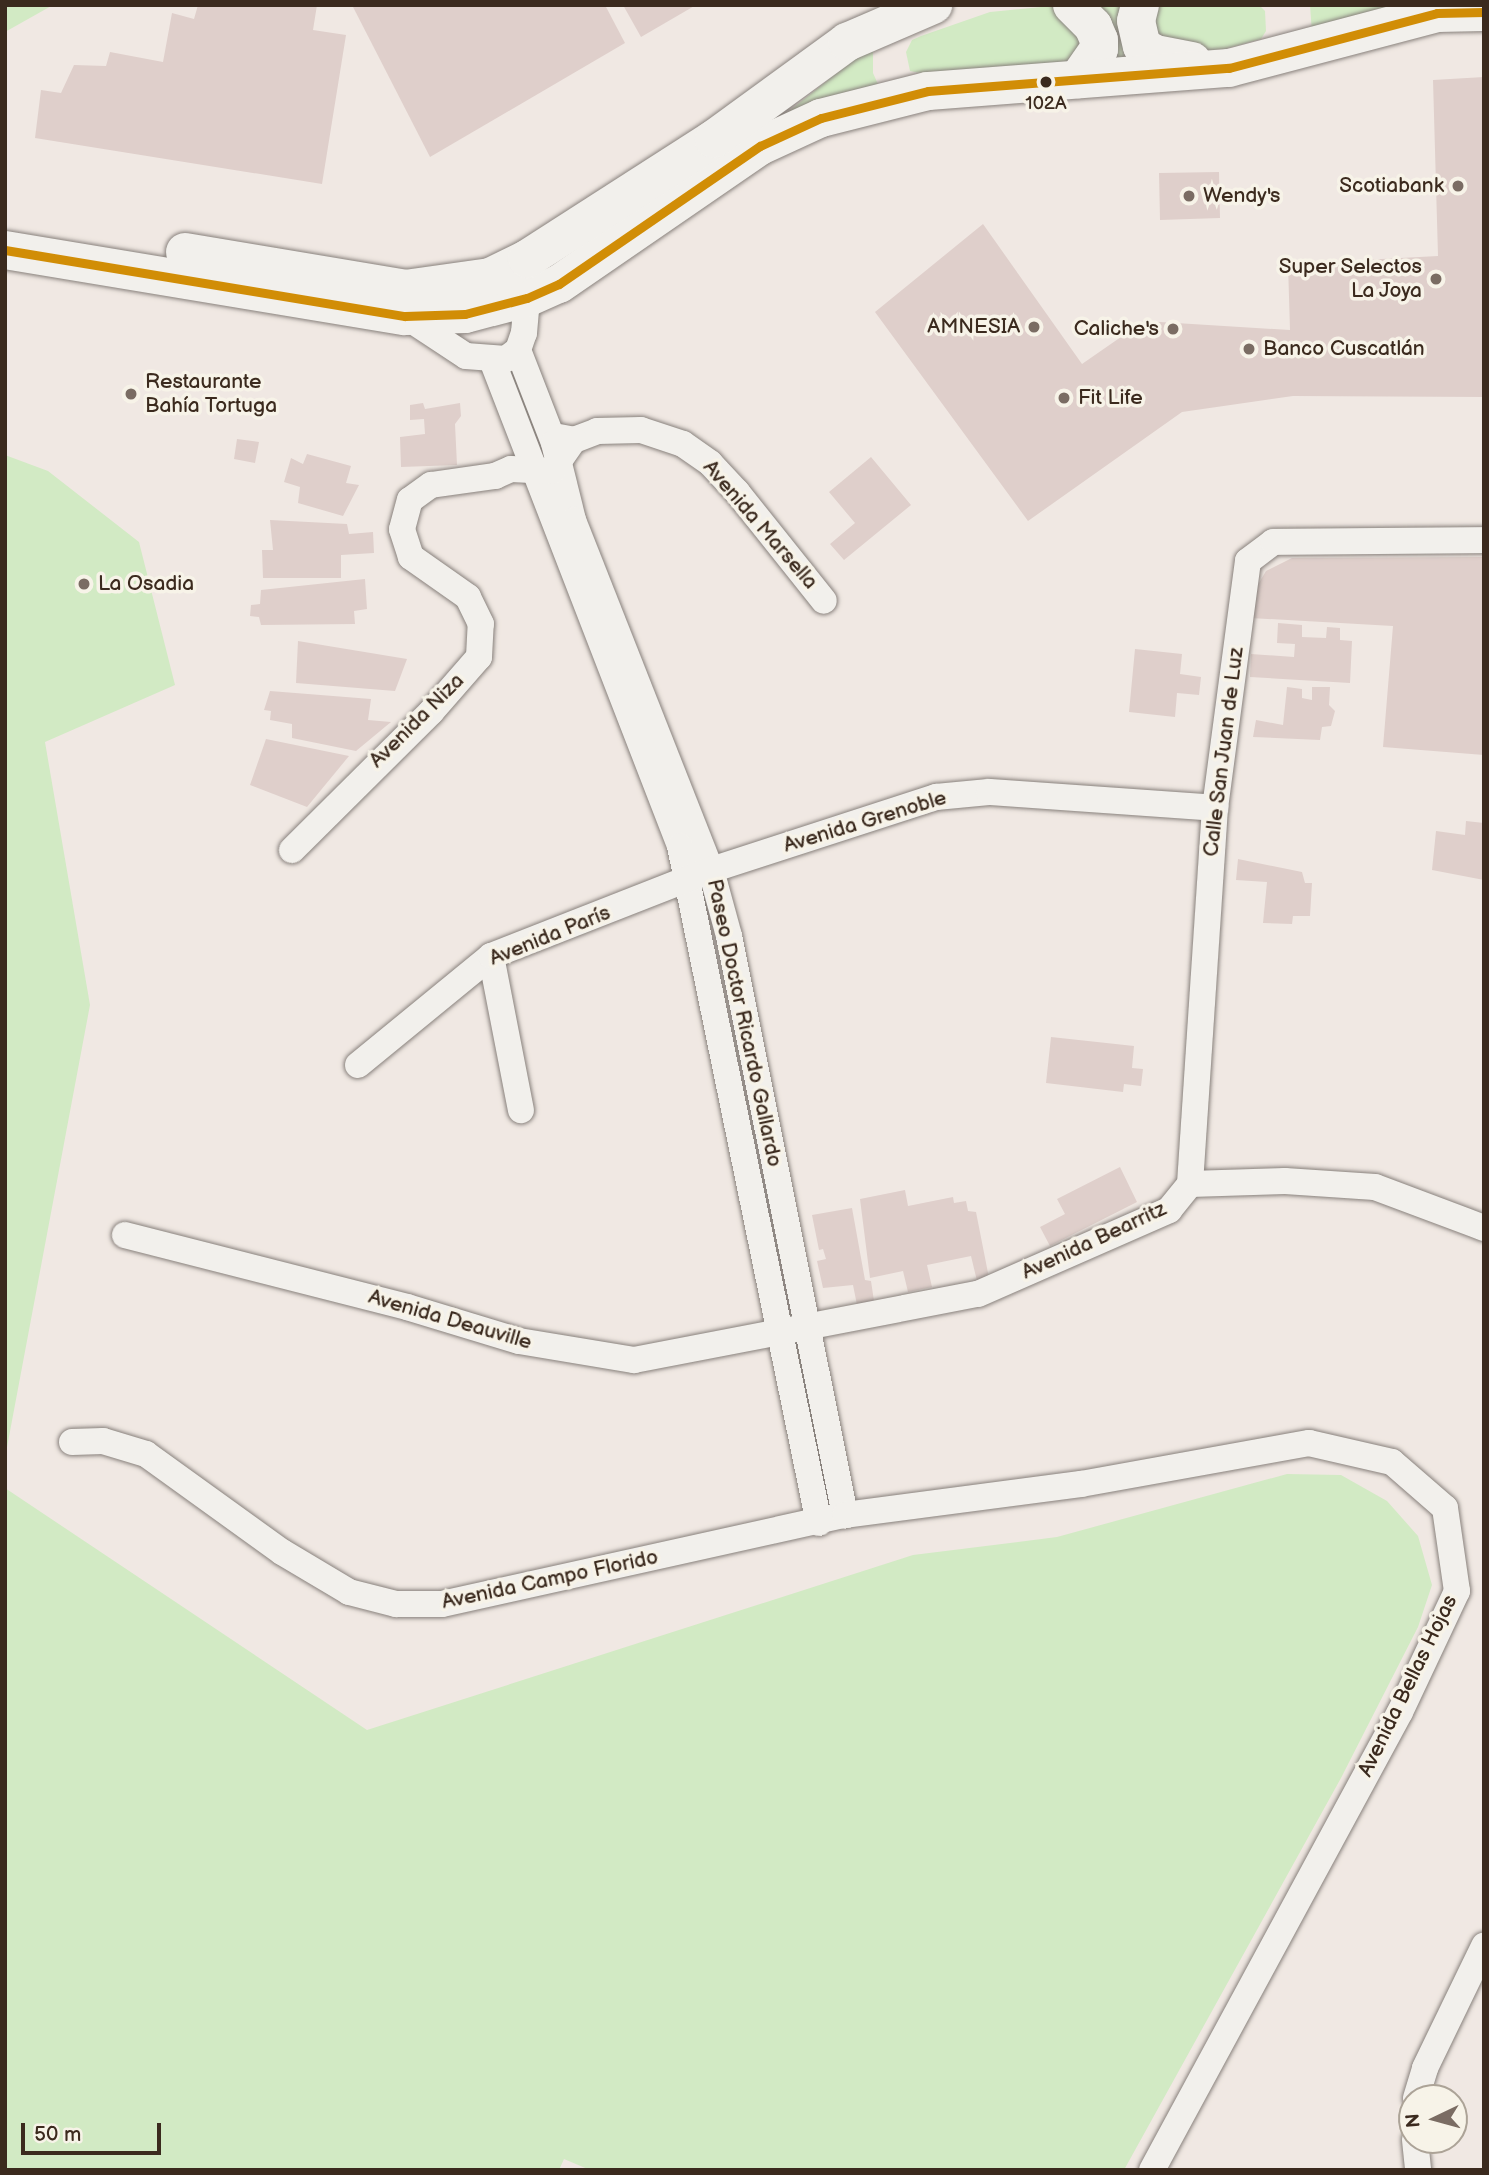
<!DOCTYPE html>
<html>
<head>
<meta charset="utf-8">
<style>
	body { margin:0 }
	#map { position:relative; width:1489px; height:2175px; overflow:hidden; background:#f0e8e3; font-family:"Balsamiq Sans",sans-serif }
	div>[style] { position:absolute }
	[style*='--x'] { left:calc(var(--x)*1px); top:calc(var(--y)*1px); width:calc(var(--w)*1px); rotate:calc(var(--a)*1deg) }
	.green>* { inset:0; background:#d2eac4 }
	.building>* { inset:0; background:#dfcfcb }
	.roads { filter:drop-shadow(0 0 2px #88817c) drop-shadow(0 0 2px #88817c) }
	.minor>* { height:26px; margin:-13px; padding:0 13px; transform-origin:13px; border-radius:13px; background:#f2f0ec }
	.highway>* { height:38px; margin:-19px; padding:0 19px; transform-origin:19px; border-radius:19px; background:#f2f0ec }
	.bus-1>* { height:9px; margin:-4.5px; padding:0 4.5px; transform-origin:4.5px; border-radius:4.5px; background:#d18d06 }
	.dots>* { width:19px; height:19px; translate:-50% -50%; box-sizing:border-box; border:4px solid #f7f3e8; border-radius:50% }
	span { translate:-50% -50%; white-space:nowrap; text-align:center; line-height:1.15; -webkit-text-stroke:7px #f7f3e8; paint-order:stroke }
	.bus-label { font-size:19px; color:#3b2a1e }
	.poi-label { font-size:21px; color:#3b2a1e }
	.right { translate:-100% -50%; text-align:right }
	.left { translate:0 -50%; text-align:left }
	.street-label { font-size:21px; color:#3b2a1e }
	.frame { position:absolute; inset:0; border:7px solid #3b2a1e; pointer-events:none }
	.north { position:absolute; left:1398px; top:2084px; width:70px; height:70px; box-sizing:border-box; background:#f7f3e8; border:2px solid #aca397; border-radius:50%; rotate:265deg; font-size:19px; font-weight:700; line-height:28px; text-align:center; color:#3b2a1e }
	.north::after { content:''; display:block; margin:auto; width:24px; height:32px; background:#7a6c63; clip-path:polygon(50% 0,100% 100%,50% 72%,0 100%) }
	.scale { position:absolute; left:21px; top:2123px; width:140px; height:32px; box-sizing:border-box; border:4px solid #3b2a1e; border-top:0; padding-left:9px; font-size:21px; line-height:24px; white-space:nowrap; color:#3b2a1e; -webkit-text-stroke:5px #f7f3e8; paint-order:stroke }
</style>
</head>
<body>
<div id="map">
	<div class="green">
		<div style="clip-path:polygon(5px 5px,53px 5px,5px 32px)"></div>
		<div style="clip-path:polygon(1061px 5px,1259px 5px,1265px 11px,1266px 31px,1261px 39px,1214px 52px,940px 77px,910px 71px,906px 52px,912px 40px,921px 36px,990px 12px)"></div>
		<div style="clip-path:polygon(1310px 5px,1432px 5px,1312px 33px)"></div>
		<div style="clip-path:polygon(873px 44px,873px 73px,881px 91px,763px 132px)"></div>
		<div style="clip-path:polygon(5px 455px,48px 471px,139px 542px,175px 685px,45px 742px,90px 1005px,5px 1458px)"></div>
		<div style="clip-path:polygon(1287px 1474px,1341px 1475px,1387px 1501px,1418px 1536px,1432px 1585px,1418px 1627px,1341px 1778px,1124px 2170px,590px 2170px,564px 2159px,559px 2170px,5px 2170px,5px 1488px,367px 1730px,913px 1555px,1057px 1537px)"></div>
	</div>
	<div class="building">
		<div style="clip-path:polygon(198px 5px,317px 5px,313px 30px,346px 35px,322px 184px,35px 138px,41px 90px,61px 93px,74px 65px,106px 66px,110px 52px,163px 62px,172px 13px,194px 19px)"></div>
		<div style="clip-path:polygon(352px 5px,605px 5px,625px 43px,430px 157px)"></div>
		<div style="clip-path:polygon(623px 5px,696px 5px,641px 37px)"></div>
		<div style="clip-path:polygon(1484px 77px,1484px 397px,1293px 396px,1182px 412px,1028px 521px,875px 312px,983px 224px,1082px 364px,1144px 321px,1290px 330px,1288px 264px,1438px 256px,1433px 80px)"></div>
		<div style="clip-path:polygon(1219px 172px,1220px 218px,1160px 220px,1159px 173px)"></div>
		<div style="clip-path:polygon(423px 403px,425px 409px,460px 403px,461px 416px,455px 424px,457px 465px,401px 467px,400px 437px,425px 434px,424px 419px,410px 420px,410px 405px)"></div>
		<div style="clip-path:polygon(237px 439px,259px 442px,255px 463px,234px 459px)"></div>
		<div style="clip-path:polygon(307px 454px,351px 466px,346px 483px,359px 485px,343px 516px,298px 503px,300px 487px,284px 482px,291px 458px,303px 464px)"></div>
		<div style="clip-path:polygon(871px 457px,911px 505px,844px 560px,830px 544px,855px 523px,829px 492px)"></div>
		<div style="clip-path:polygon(270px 520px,347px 524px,349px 534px,373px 532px,374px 553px,341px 555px,341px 578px,263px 578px,262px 550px,273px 550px)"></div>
		<div style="clip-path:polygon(1484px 557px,1484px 755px,1383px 747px,1393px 626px,1250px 618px,1256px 588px,1266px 571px,1292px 558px)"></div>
		<div style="clip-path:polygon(365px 579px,367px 609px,354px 611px,355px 624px,261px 625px,259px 617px,250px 616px,251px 605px,260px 604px,261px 590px)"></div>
		<div style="clip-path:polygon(1278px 623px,1302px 625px,1302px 637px,1326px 638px,1327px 627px,1340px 628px,1340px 640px,1352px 641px,1350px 683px,1250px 677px,1251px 654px,1294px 657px,1295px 644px,1277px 643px)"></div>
		<div style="clip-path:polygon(298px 641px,407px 659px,395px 691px,296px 683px)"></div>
		<div style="clip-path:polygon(1135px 649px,1182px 654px,1180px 674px,1201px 677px,1199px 695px,1177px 693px,1175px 717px,1129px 712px)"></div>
		<div style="clip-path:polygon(1287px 687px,1302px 689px,1302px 698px,1312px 700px,1312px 687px,1330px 687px,1329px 705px,1335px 711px,1331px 726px,1322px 727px,1320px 740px,1253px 737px,1256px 720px,1283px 725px)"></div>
		<div style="clip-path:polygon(270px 691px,371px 699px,368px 720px,391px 722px,356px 751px,292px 738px,292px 724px,270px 720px,271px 711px,264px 710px)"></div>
		<div style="clip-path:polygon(266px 739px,349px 756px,307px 807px,250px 785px)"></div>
		<div style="clip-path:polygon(1466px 821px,1484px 823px,1484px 880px,1432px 870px,1436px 831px,1465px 835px)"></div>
		<div style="clip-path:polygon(1238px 859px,1302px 872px,1305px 883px,1312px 883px,1310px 916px,1293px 916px,1292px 924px,1263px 923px,1267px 882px,1236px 880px)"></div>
		<div style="clip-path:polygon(1051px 1037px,1134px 1046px,1132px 1068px,1143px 1069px,1141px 1086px,1124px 1084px,1123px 1092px,1046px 1083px)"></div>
		<div style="clip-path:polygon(1120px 1167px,1137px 1202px,1050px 1246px,1040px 1227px,1065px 1214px,1057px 1199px)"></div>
		<div style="clip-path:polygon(905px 1190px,908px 1206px,953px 1197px,954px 1203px,966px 1201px,968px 1211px,976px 1212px,989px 1278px,977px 1281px,971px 1256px,927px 1265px,932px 1287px,908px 1292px,903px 1271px,870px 1278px,860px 1199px)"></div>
		<div style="clip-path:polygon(852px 1208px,865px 1280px,871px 1281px,874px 1301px,857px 1305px,853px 1285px,823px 1288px,817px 1261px,826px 1259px,823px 1249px,819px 1250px,812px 1215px)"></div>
	</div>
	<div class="roads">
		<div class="minor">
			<div style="--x:405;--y:316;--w:73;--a:33.3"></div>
			<div style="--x:466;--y:356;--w:40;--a:4.3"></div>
			<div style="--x:506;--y:359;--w:15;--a:-37"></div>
			<div style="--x:518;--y:350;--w:18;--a:-71"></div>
			<div style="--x:524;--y:333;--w:35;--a:-85"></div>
			<div style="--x:518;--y:350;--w:100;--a:68.8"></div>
			<div style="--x:554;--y:443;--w:79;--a:76.1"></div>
			<div style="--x:573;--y:520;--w:376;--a:68.5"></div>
			<div style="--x:711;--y:870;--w:68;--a:74.7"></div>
			<div style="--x:729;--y:936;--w:591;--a:78.67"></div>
			<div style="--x:492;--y:360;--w:521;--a:68.85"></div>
			<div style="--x:680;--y:846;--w:691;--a:78.4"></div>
			<div style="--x:559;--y:437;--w:15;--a:11"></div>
			<div style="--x:574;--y:440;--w:25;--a:-21"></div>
			<div style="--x:597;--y:431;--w:44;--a:-1.3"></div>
			<div style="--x:641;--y:430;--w:44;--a:18.4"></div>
			<div style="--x:683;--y:444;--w:33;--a:35"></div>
			<div style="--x:710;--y:463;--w:40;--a:47"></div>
			<div style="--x:737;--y:492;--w:139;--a:51.4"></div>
			<div style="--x:292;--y:850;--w:196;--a:-44.8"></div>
			<div style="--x:431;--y:712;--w:73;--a:-48.9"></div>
			<div style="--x:479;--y:657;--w:33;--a:-87"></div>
			<div style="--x:481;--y:624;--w:30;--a:-116"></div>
			<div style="--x:468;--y:597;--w:70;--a:-144.9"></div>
			<div style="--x:411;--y:557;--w:29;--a:-108"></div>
			<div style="--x:402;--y:529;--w:30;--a:-75"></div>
			<div style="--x:410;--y:500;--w:26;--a:-36"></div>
			<div style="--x:431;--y:485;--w:65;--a:-8"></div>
			<div style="--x:495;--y:476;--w:17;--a:-24"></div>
			<div style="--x:511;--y:469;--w:41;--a:2.8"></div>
			<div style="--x:552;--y:471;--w:38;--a:-55"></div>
			<div style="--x:491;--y:956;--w:157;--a:79"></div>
			<div style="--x:358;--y:1065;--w:172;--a:-39.3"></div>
			<div style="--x:491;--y:956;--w:236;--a:-21.4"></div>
			<div style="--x:711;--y:870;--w:237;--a:-18"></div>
			<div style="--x:936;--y:797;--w:53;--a:-5.4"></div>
			<div style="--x:989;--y:792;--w:227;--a:4"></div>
			<div style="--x:1190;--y:1184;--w:377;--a:-86.2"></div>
			<div style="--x:1215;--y:808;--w:249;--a:-82.4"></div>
			<div style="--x:1248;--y:561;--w:31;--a:-37"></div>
			<div style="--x:1273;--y:542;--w:211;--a:-0.5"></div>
			<div style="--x:125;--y:1235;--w:291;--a:14.3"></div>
			<div style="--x:407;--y:1307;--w:117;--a:16.9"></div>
			<div style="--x:519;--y:1341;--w:117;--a:9.4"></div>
			<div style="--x:634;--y:1360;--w:350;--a:-10.9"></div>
			<div style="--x:978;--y:1294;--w:209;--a:-23.7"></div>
			<div style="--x:1169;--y:1210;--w:33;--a:-51"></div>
			<div style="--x:1190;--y:1184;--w:95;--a:-1.8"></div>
			<div style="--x:1285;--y:1181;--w:90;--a:3.8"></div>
			<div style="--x:1375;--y:1187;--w:116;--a:20.6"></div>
			<div style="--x:72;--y:1442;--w:31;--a:-2"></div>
			<div style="--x:103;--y:1441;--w:45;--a:16.8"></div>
			<div style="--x:146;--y:1454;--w:168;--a:35.8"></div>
			<div style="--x:282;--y:1552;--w:78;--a:30.8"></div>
			<div style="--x:349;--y:1592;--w:49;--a:14.3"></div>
			<div style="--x:396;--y:1604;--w:46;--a:0"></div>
			<div style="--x:442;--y:1604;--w:413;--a:-12.5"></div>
			<div style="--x:845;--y:1515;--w:238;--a:-7.5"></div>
			<div style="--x:1081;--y:1484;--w:232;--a:-10.2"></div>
			<div style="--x:1309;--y:1443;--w:85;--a:12.9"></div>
			<div style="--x:1392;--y:1462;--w:70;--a:41"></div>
			<div style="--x:1445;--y:1508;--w:84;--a:81.8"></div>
			<div style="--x:1457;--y:1591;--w:134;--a:115.2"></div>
			<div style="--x:1400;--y:1712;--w:521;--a:118.43"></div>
			<div style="--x:1416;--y:2098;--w:31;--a:-73"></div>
			<div style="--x:1425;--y:2068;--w:136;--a:-64.2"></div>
			<div style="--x:1415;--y:2140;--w:30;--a:84"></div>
		</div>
		<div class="highway">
			<div style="--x:1072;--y:5;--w:30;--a:45"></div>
			<div style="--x:1093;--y:26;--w:15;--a:67"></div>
			<div style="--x:1099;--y:40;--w:9;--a:90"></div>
			<div style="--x:1099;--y:49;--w:37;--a:125"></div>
			<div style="--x:1140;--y:5;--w:16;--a:104"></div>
			<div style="--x:1136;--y:21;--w:26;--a:77"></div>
			<div style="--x:1142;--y:46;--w:15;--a:32"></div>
			<div style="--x:1155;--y:54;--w:38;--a:11"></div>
			<div style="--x:5;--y:250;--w:405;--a:9.4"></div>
			<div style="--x:405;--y:316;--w:60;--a:-1.9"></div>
			<div style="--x:465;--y:314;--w:64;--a:-14.5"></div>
			<div style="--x:527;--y:298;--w:35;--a:-24"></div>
			<div style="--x:559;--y:284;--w:244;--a:-34.5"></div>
			<div style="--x:760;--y:146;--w:67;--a:-24.7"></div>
			<div style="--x:821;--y:118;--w:110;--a:-14.2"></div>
			<div style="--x:928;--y:91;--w:302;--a:-4.4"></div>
			<div style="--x:1229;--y:68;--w:215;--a:-14.8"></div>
			<div style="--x:1437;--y:13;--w:47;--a:-1.2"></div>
			<div style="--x:185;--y:252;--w:223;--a:9.5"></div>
			<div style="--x:405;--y:289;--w:86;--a:-8"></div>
			<div style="--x:490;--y:277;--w:41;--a:-25.9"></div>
			<div style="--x:527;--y:259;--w:222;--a:-32.7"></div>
			<div style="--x:714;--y:139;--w:165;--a:-36.1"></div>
			<div style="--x:847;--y:42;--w:94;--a:-23.3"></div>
		</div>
	</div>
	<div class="bus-1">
		<div style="--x:5;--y:250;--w:405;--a:9.4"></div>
		<div style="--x:405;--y:316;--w:60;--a:-1.9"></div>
		<div style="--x:465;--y:314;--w:64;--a:-14.5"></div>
		<div style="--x:527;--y:298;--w:35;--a:-24"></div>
		<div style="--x:559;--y:284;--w:244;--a:-34.5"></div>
		<div style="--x:760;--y:146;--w:67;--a:-24.7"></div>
		<div style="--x:821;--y:118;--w:110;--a:-14.2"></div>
		<div style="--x:928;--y:91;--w:302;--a:-4.4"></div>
		<div style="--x:1229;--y:68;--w:215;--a:-14.8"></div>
		<div style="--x:1437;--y:13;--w:47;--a:-1.2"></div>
	</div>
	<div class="dots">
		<div style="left:1046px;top:82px;background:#3b2a1e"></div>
		<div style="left:1458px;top:186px;background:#7a6c63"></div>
		<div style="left:1189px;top:196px;background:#7a6c63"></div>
		<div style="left:1436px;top:279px;background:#7a6c63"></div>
		<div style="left:1034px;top:327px;background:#7a6c63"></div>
		<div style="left:1173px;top:329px;background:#7a6c63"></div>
		<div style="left:1249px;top:349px;background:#7a6c63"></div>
		<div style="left:131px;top:394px;background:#7a6c63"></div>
		<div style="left:1064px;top:398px;background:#7a6c63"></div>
		<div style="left:84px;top:584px;background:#7a6c63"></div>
	</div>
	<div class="bus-label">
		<span style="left:1046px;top:104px">102A</span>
	</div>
	<div class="poi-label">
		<span class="right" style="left:1444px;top:186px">Scotiabank</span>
		<span class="left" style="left:1203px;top:196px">Wendy's</span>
		<span class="right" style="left:1422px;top:279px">Super Selectos<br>La Joya</span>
		<span class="right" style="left:1020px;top:327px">AMNESIA</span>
		<span class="right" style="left:1159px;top:329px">Caliche's</span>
		<span class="left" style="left:1263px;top:349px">Banco Cuscatlán</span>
		<span class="left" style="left:145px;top:394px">Restaurante<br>Bahía Tortuga</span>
		<span class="left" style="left:1078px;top:398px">Fit Life</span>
		<span class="left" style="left:98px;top:584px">La Osadia</span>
	</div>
	<div class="street-label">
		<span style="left:760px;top:525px;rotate:49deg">Avenida Marsella</span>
		<span style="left:417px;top:721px;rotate:-45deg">Avenida Niza</span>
		<span style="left:1224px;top:752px;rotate:-83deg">Calle San Juan de Luz</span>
		<span style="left:865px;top:822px;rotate:-17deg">Avenida Grenoble</span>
		<span style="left:550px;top:936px;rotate:-22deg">Avenida París</span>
		<span style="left:744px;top:1023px;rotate:78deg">Paseo Doctor Ricardo Gallardo</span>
		<span style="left:1094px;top:1241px;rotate:-25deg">Avenida Bearritz</span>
		<span style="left:450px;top:1320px;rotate:16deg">Avenida Deauville</span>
		<span style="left:550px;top:1580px;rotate:-12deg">Avenida Campo Florido</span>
		<span style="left:1408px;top:1686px;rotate:-64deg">Avenida Bellas Hojas</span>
	</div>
	<div class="frame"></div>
	<div class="north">N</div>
	<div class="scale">50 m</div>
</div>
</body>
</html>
